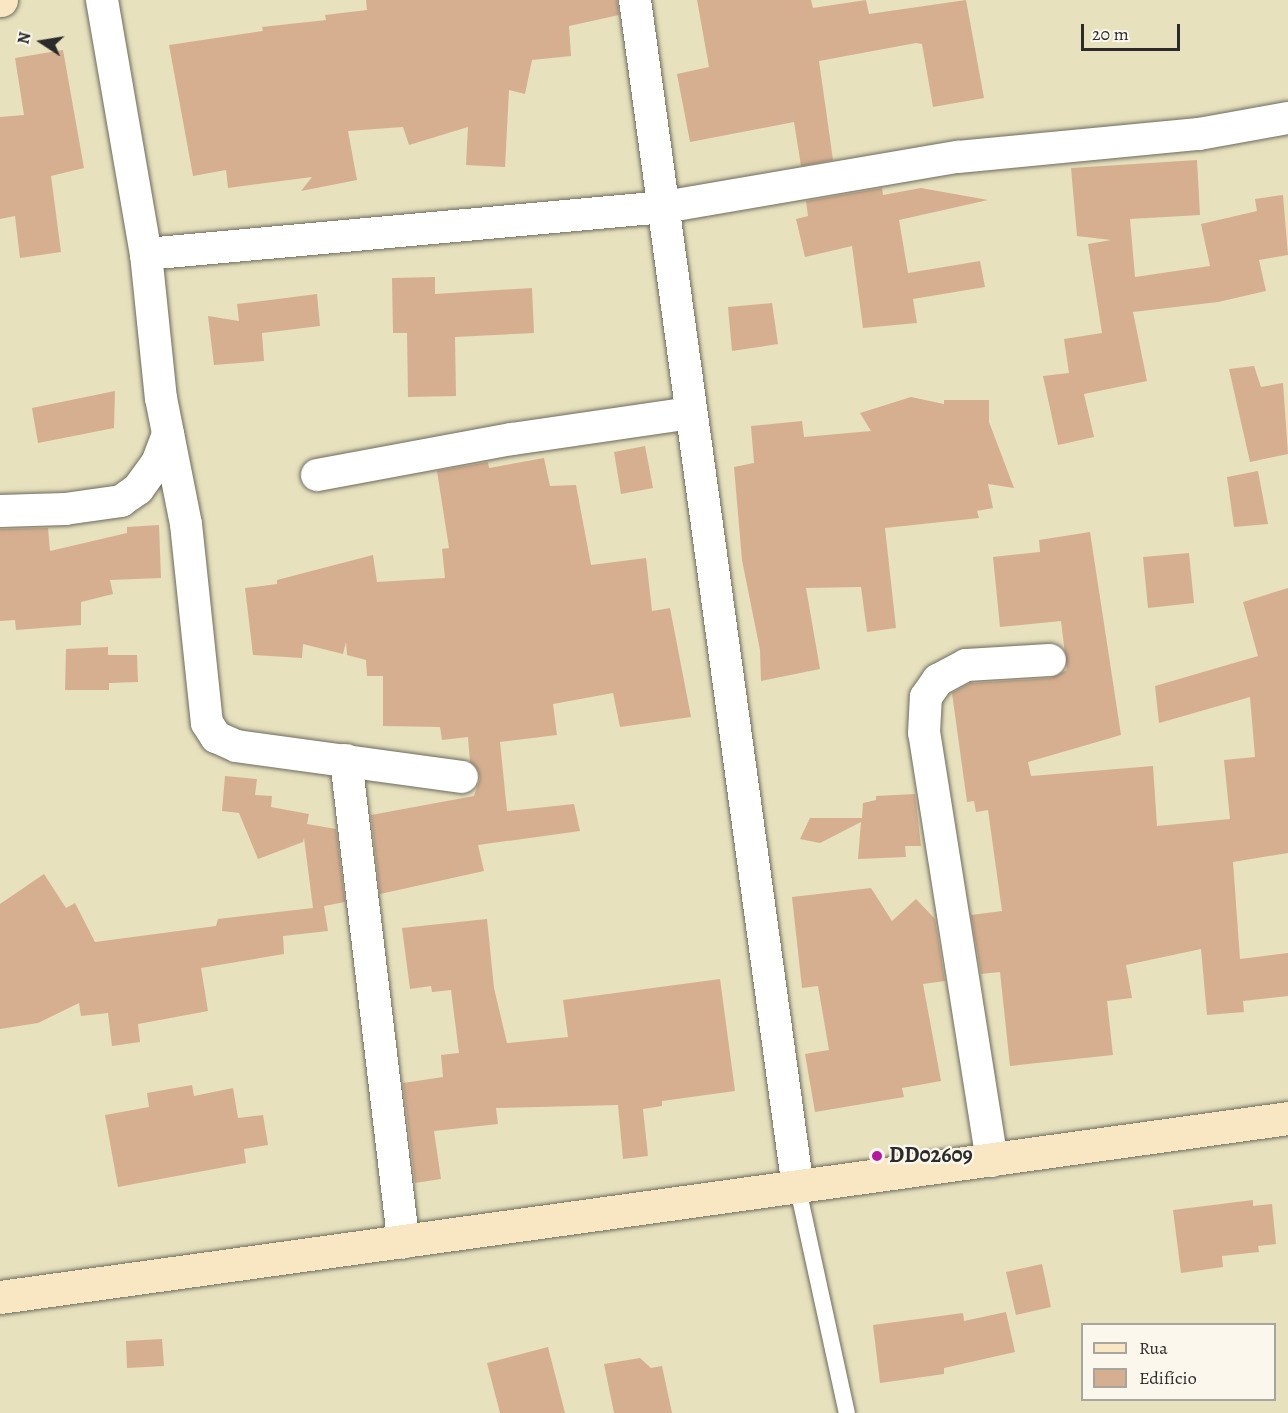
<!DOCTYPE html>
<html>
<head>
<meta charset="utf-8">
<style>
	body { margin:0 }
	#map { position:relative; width:1288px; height:1413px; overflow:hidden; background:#e7e1be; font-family:Alegreya,serif }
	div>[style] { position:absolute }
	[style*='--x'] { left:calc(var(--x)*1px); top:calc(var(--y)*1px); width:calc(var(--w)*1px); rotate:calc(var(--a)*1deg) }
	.building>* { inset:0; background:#d6af90 }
	.roads { filter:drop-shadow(0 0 2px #6d6b5e) drop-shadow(0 0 2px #6d6b5e) }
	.lane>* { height:16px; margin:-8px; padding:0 8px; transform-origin:8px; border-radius:8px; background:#fff }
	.street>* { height:32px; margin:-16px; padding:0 16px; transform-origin:16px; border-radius:16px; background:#fff }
	.secondary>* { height:33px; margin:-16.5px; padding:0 16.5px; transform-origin:16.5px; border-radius:16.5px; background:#f9e7c3 }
	.dots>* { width:16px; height:16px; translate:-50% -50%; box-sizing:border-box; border:3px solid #fbf7ec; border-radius:50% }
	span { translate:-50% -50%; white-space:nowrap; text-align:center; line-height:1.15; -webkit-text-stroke:4.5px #fbf7ec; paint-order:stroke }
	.poi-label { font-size:22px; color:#2b2b2b; font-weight:700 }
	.left { translate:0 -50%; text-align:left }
	.legend { position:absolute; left:1081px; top:1323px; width:195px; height:78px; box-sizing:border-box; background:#fbf7ec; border:2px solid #a8a59f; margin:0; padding:8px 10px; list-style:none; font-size:18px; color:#2b2b2b }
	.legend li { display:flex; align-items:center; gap:12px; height:30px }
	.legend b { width:30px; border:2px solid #a8a59f }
	.north { position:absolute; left:12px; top:12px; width:60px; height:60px; -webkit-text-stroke:4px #fbf7ec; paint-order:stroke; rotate:282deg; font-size:16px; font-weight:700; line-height:24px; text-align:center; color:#2b2b2b }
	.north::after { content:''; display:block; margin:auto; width:21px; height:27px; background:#2b2b2b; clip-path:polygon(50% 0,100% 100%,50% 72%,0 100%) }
	.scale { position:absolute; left:1081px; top:24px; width:99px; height:27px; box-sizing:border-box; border:3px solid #2b2b2b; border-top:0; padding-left:8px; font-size:18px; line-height:21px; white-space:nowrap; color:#2b2b2b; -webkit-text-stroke:4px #fbf7ec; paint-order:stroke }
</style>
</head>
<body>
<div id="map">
	<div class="building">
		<div style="clip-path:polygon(366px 0,617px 0,619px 15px,569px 26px,571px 56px,532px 60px,525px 94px,509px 90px,505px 167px,466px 165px,468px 127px,409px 145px,403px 127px,348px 131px,357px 180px,301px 191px,312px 177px,228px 188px,226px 170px,193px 176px,169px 45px,263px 31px,262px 27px,326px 20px,325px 15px,367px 10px)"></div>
		<div style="clip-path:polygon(697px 0,811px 0,813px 8px,866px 0,869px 14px,966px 0,984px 98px,933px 107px,922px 44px,916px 43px,819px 61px,833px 160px,801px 166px,794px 122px,690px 142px,677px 74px,709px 67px)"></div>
		<div style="clip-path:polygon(63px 50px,84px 168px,51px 176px,61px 252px,20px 258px,15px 216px,0 219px,0 117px,24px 115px,15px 58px)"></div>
		<div style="clip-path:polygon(1197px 160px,1200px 215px,1130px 219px,1135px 277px,1210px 266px,1201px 224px,1257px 211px,1255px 199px,1283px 195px,1288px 255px,1259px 260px,1266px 291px,1218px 302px,1133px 312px,1147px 381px,1084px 394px,1094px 437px,1058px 445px,1043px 376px,1069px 373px,1064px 339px,1102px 333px,1088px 244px,1111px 240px,1077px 236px,1071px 168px)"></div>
		<div style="clip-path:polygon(882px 188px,883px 195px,921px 188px,988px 200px,899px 220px,908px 273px,980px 261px,985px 287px,913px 299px,917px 323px,863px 328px,852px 246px,805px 257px,796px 219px,808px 216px,806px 201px)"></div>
		<div style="clip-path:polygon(435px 277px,435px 294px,532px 288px,534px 333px,455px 337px,456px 396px,408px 397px,407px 333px,393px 333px,392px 278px)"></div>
		<div style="clip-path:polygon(317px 294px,320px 326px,262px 333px,264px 361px,214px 365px,208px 316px,239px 321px,237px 304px)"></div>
		<div style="clip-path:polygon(772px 303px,778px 344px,732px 351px,728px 307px)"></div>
		<div style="clip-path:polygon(1254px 366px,1261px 387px,1283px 383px,1288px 454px,1250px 462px,1229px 369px)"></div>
		<div style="clip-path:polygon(115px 391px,114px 428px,38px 443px,32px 408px)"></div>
		<div style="clip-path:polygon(911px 397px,944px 404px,944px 400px,989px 400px,989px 422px,1014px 488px,988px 484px,993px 508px,977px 511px,979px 518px,885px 528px,896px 628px,867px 632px,861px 587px,806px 588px,820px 669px,761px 681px,760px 650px,742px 560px,734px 467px,754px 463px,751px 426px,802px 421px,804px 437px,871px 431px,860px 413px)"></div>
		<div style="clip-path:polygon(645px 446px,653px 488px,621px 494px,614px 452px)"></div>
		<div style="clip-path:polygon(544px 458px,550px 486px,576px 485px,591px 565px,646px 558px,652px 611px,670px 608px,691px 717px,620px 727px,613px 693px,553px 704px,557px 735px,500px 742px,507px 811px,574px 804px,580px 831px,478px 845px,484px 871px,380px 894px,371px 815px,474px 796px,480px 779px,478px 770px,470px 762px,468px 737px,442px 740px,440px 727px,383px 726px,383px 676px,367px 676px,366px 660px,347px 655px,346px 642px,343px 654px,303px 644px,302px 658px,253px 655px,245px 588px,277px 584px,277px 580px,373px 555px,377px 582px,445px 578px,442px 549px,449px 548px,437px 471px,488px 462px,489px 468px)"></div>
		<div style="clip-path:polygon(1258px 471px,1268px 524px,1234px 527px,1227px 477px)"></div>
		<div style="clip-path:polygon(159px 525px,161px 578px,110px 580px,113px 594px,81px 602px,81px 625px,16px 630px,15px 620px,0 621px,0 529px,48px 528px,50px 551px,127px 533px,127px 527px)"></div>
		<div style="clip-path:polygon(1090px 532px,1121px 735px,1028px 762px,1031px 776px,1153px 766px,1157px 826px,1230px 819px,1224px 760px,1255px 757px,1250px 697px,1159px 723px,1155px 686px,1258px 656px,1243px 602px,1288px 588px,1288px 853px,1233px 862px,1240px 959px,1288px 953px,1288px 996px,1243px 1001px,1244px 1012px,1207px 1015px,1201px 949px,1126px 965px,1132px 998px,1107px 1001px,1113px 1055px,1010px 1066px,1000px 972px,981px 974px,971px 915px,1002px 911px,988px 810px,976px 812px,974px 801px,967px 802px,952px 693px,970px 683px,1051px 678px,1067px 670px,1061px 621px,1000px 627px,993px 557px,1040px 552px,1039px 540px)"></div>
		<div style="clip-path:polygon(1189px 553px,1194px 603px,1148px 608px,1143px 557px)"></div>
		<div style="clip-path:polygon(108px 647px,108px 655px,137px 655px,138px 682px,109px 683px,109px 690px,65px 690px,66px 649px)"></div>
		<div style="clip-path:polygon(225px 776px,257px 779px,255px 795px,272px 796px,271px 807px,309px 814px,307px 824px,336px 829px,345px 902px,324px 906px,328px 931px,283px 936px,284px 954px,201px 968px,208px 1011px,138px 1024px,140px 1042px,112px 1046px,108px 1013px,81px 1016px,79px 1003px,38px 1023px,0 1029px,0 904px,44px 874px,66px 908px,75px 903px,95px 942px,216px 926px,218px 919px,313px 908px,304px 838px,303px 842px,258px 859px,239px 813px,222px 811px)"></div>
		<div style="clip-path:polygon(915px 794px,921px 846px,905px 846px,906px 857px,858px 859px,861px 822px,820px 843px,800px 839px,810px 818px,862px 818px,863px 803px,876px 800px,876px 796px)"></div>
		<div style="clip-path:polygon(871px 888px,892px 921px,916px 899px,935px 919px,945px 981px,923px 984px,941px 1081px,902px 1088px,904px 1097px,815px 1112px,805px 1054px,829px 1050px,818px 986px,802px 988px,792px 897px)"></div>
		<div style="clip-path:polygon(487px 919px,494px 988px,507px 1043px,568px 1037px,563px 1000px,720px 979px,735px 1091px,662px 1101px,662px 1106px,643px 1109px,648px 1156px,623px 1159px,618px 1105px,496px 1108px,498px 1124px,434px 1131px,441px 1179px,415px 1183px,403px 1083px,443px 1077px,441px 1055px,459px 1053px,451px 990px,432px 992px,431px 986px,410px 989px,402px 928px)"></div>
		<div style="clip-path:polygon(192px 1085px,194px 1096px,233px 1088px,238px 1118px,263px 1115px,268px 1145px,244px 1149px,246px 1163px,118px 1187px,105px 1115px,149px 1107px,147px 1093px)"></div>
		<div style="clip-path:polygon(1253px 1200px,1253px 1206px,1272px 1204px,1276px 1244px,1258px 1246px,1259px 1252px,1222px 1256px,1223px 1267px,1181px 1273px,1173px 1210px)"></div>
		<div style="clip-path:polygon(1042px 1264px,1051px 1307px,1016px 1315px,1006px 1272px)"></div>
		<div style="clip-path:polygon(1006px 1312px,1015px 1352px,944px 1368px,944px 1374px,880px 1383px,873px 1325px,963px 1313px,964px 1321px)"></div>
		<div style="clip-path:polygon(162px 1339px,164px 1366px,127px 1368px,126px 1341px)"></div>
		<div style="clip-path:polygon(548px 1347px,565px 1413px,500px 1413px,487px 1363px)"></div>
		<div style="clip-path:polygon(640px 1358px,651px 1368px,662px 1366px,672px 1413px,614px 1413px,604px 1364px)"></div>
	</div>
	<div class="roads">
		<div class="lane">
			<div style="--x:798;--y:1189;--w:229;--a:77.7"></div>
		</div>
		<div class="street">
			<div style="--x:102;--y:0;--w:258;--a:80.2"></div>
			<div style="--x:146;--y:254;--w:145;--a:84.1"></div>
			<div style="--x:161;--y:398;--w:128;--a:78.8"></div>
			<div style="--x:186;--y:524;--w:200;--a:84"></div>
			<div style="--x:207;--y:723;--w:17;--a:57"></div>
			<div style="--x:216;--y:737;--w:22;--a:24"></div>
			<div style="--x:236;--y:746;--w:228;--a:7.8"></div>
			<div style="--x:635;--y:0;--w:1200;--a:82.19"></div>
			<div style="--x:146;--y:254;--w:520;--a:-5.18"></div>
			<div style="--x:664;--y:207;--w:298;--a:-9.7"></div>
			<div style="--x:958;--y:157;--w:242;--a:-5.5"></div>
			<div style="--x:1199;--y:134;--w:90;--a:-10.2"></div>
			<div style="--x:317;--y:475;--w:198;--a:-10.5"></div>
			<div style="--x:512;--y:439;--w:181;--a:-8.3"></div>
			<div style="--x:0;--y:511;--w:65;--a:-1.8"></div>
			<div style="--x:65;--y:509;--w:57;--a:-8.1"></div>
			<div style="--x:121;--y:501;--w:21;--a:-35"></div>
			<div style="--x:138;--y:489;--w:32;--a:-54"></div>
			<div style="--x:157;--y:463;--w:31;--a:-69"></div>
			<div style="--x:346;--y:760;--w:486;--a:83.2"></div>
			<div style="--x:992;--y:1161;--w:433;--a:-99"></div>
			<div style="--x:924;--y:733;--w:36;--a:-87"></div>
			<div style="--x:926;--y:697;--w:21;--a:-55"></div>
			<div style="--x:938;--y:680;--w:32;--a:-28"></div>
			<div style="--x:966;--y:665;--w:84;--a:-3.4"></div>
		</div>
		<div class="secondary">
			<div style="--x:0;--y:0;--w:1;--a:0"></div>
			<div style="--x:0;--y:1297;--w:1300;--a:-7.91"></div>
		</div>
	</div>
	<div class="dots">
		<div style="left:877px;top:1156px;background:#b5179e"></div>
	</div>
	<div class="poi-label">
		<span class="left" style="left:889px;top:1156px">DD02609</span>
	</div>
	<ul class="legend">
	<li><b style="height:8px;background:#f9e7c3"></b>Rua</li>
	<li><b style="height:16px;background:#d6af90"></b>Edifício</li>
	</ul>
	<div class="north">N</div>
	<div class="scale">20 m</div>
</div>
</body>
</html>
